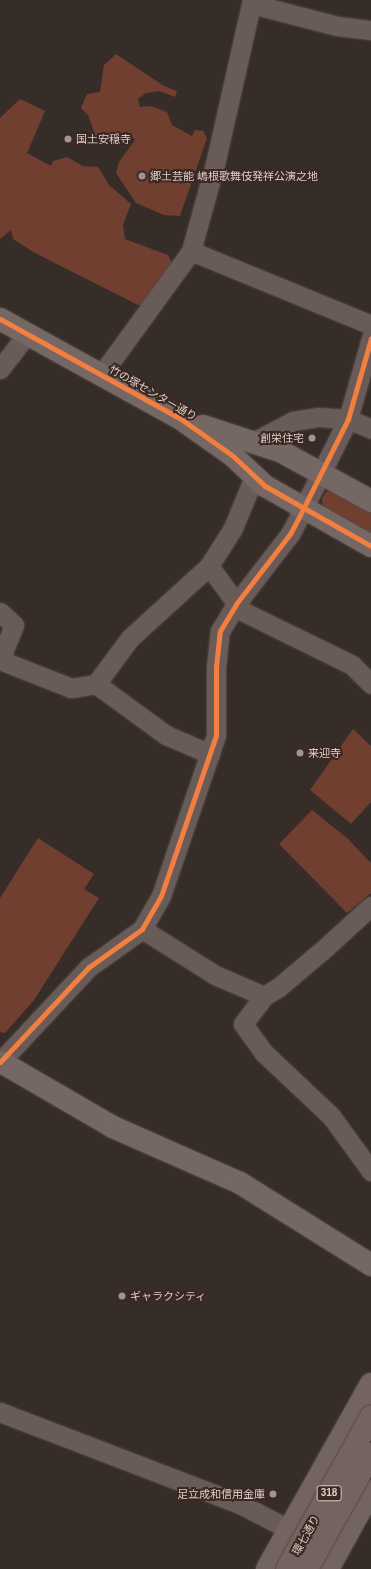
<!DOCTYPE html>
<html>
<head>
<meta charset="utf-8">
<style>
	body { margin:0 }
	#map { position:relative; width:371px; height:1569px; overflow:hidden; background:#362c28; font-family:Helvetica,"Noto Sans JP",sans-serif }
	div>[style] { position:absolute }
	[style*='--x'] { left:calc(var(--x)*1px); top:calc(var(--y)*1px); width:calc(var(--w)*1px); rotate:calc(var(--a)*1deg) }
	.green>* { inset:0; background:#713f30 }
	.roads { filter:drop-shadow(0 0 1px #534a46) drop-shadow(0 0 1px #534a46) }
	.street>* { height:19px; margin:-9.5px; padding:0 9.5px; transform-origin:9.5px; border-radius:9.5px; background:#695c58 }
	.secondary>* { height:22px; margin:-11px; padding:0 11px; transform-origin:11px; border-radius:11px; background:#756763 }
	.primary>* { height:22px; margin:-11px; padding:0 11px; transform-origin:11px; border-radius:11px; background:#74645f }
	.bridges { filter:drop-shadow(0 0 1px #534a46) drop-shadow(0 0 1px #534a46) }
	.primary-bridge>* { height:22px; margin:-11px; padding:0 11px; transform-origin:11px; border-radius:11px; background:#74645f }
	.cycleway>* { height:5px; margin:-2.5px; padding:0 2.5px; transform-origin:2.5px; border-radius:2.5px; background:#f27e40 }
	.dots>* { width:11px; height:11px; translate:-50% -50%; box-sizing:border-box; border:2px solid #3c2822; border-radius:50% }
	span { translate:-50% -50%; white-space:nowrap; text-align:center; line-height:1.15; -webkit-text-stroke:4px #3c2822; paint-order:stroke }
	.shield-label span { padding:1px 3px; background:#3c2822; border:1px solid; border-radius:3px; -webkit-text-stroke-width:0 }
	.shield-label { font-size:10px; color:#dbceca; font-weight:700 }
	.poi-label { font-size:11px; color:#dbceca }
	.left { translate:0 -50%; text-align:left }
	.right { translate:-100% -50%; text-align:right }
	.street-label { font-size:11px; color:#dbceca }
</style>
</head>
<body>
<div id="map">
	<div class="green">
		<div style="clip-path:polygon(116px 54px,164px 86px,177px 91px,175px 97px,159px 91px,146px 93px,138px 99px,140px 107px,151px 106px,167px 112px,172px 125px,192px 136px,195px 130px,203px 131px,207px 138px,180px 216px,164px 215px,136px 203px,116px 173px,119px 162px,135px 140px,128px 133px,113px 142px,105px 142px,95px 135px,88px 115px,81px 108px,87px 94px,100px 92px,104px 65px)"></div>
		<div style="clip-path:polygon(20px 99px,45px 111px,27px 153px,51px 166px,53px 161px,67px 157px,83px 166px,98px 167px,109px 185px,131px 204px,123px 225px,125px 239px,168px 255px,172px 263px,145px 305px,138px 305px,35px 253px,13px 239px,11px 230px,0 239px,0 118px)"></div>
		<div style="clip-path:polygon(340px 489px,371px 506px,371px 537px,323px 509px,322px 498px,326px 492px)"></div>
		<div style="clip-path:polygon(353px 729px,371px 746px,371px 802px,351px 824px,310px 790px)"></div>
		<div style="clip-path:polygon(312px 810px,347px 838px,371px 863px,371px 893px,347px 913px,279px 844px)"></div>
		<div style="clip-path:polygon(38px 838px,94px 874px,84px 889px,99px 898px,34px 1000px,5px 1033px,0 1032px,0 898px)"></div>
	</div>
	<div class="roads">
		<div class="street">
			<div style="--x:252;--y:4;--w:88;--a:14.5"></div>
			<div style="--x:337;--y:26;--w:34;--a:7"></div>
			<div style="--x:191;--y:251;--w:195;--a:22.3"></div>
			<div style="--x:0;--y:369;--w:44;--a:-52.4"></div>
			<div style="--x:101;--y:375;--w:153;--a:-54"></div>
			<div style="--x:191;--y:251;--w:90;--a:-74.6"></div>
			<div style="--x:215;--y:164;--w:168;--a:-77.3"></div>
			<div style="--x:253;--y:442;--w:45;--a:-27.7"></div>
			<div style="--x:293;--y:421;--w:26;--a:-9"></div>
			<div style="--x:319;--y:417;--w:29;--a:4"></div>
			<div style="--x:348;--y:419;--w:25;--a:23"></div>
			<div style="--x:209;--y:566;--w:56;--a:53.7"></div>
			<div style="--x:242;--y:611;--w:123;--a:26.1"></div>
			<div style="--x:352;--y:665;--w:27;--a:45"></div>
			<div style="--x:0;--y:612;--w:19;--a:43"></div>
			<div style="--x:14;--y:625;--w:37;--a:112"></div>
			<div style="--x:0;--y:660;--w:76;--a:21.5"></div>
			<div style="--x:71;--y:688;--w:25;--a:-9"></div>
			<div style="--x:96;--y:684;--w:87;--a:36.1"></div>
			<div style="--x:166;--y:735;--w:48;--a:23.4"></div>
			<div style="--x:96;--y:684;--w:57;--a:-53.5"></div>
			<div style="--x:130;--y:638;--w:107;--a:-42.3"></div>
			<div style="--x:209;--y:566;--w:45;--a:-57.7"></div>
			<div style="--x:233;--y:528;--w:55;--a:-67.6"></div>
			<div style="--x:371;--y:906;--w:62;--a:137.6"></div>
			<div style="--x:325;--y:948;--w:60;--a:139.7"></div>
			<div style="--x:279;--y:987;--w:17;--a:149"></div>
			<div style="--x:264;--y:996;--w:35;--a:127"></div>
			<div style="--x:243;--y:1024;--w:34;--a:54"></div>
			<div style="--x:263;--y:1052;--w:93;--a:43.3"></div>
			<div style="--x:331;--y:1116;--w:68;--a:54"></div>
			<div style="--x:142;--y:929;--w:86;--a:32.2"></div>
			<div style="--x:215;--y:975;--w:53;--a:23.2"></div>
			<div style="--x:0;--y:1062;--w:130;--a:-46.9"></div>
			<div style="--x:89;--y:967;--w:65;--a:-35.6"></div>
			<div style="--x:142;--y:929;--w:38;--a:-60"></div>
			<div style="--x:161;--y:896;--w:170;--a:-71.1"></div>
			<div style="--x:216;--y:735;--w:68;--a:-90"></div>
			<div style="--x:216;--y:667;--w:36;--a:-84"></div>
			<div style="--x:220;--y:631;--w:31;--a:-59"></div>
			<div style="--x:236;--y:604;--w:88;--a:-52.4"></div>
			<div style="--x:290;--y:534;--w:19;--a:-62"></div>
			<div style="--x:299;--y:517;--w:110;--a:-63.4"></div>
			<div style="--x:348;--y:419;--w:84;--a:-74.1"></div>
			<div style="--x:0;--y:1412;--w:259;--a:21"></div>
			<div style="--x:242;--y:1505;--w:68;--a:27.3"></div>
		</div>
		<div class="secondary">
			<div style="--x:0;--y:319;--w:207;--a:28.9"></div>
			<div style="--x:181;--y:419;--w:64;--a:35.4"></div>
			<div style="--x:233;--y:456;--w:44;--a:43.2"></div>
			<div style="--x:265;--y:486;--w:122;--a:29.5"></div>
			<div style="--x:203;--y:426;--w:83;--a:18.2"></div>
			<div style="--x:282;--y:452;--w:102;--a:28.8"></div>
			<div style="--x:1;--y:1062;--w:129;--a:30.1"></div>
			<div style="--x:113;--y:1127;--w:139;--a:23.8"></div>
			<div style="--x:240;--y:1183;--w:155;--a:32"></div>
		</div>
		<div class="primary">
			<div style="--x:267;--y:1569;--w:212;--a:-60.7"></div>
			<div style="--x:328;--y:1569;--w:89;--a:-61.1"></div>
		</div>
	</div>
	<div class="bridges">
		<div class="primary-bridge">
			<div style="--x:287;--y:1569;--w:174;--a:-61.1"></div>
			<div style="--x:307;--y:1569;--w:132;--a:-60.9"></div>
		</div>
	</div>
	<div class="cycleway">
		<div style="--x:0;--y:319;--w:207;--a:28.9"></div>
		<div style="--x:181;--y:419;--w:64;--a:35.4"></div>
		<div style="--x:233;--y:456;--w:44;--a:43.2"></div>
		<div style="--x:265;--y:486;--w:122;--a:29.5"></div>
		<div style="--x:0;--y:1062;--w:130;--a:-46.9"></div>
		<div style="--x:89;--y:967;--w:65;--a:-35.6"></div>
		<div style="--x:142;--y:929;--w:38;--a:-60"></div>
		<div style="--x:161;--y:896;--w:170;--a:-71.1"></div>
		<div style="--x:216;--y:735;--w:68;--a:-90"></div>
		<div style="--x:216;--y:667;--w:36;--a:-84"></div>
		<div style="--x:220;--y:631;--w:31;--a:-59"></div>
		<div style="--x:236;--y:604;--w:88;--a:-52.4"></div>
		<div style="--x:290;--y:534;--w:19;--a:-62"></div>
		<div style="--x:299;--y:517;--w:110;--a:-63.4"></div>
		<div style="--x:348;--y:419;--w:84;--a:-74.1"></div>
	</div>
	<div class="dots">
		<div style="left:68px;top:139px;background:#a19591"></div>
		<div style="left:142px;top:176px;background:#a19591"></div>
		<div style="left:312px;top:438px;background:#a19591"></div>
		<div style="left:300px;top:753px;background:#a19591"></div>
		<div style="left:122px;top:1296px;background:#a19591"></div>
		<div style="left:273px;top:1494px;background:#a19591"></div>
	</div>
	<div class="shield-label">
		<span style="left:329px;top:1493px">318</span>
	</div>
	<div class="poi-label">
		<span class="left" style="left:76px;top:139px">国土安穏寺</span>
		<span class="left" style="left:150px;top:176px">郷土芸能 嶋根歌舞伎発祥公演之地</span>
		<span class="right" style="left:304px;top:438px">創栄住宅</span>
		<span class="left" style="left:308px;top:753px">来迎寺</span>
		<span class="left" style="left:130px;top:1296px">ギャラクシティ</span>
		<span class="right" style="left:265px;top:1494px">足立成和信用金庫</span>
	</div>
	<div class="street-label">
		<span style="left:153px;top:393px;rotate:30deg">竹の塚センター通り</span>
		<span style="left:306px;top:1535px;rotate:-61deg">環七通り</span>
	</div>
</div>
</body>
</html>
